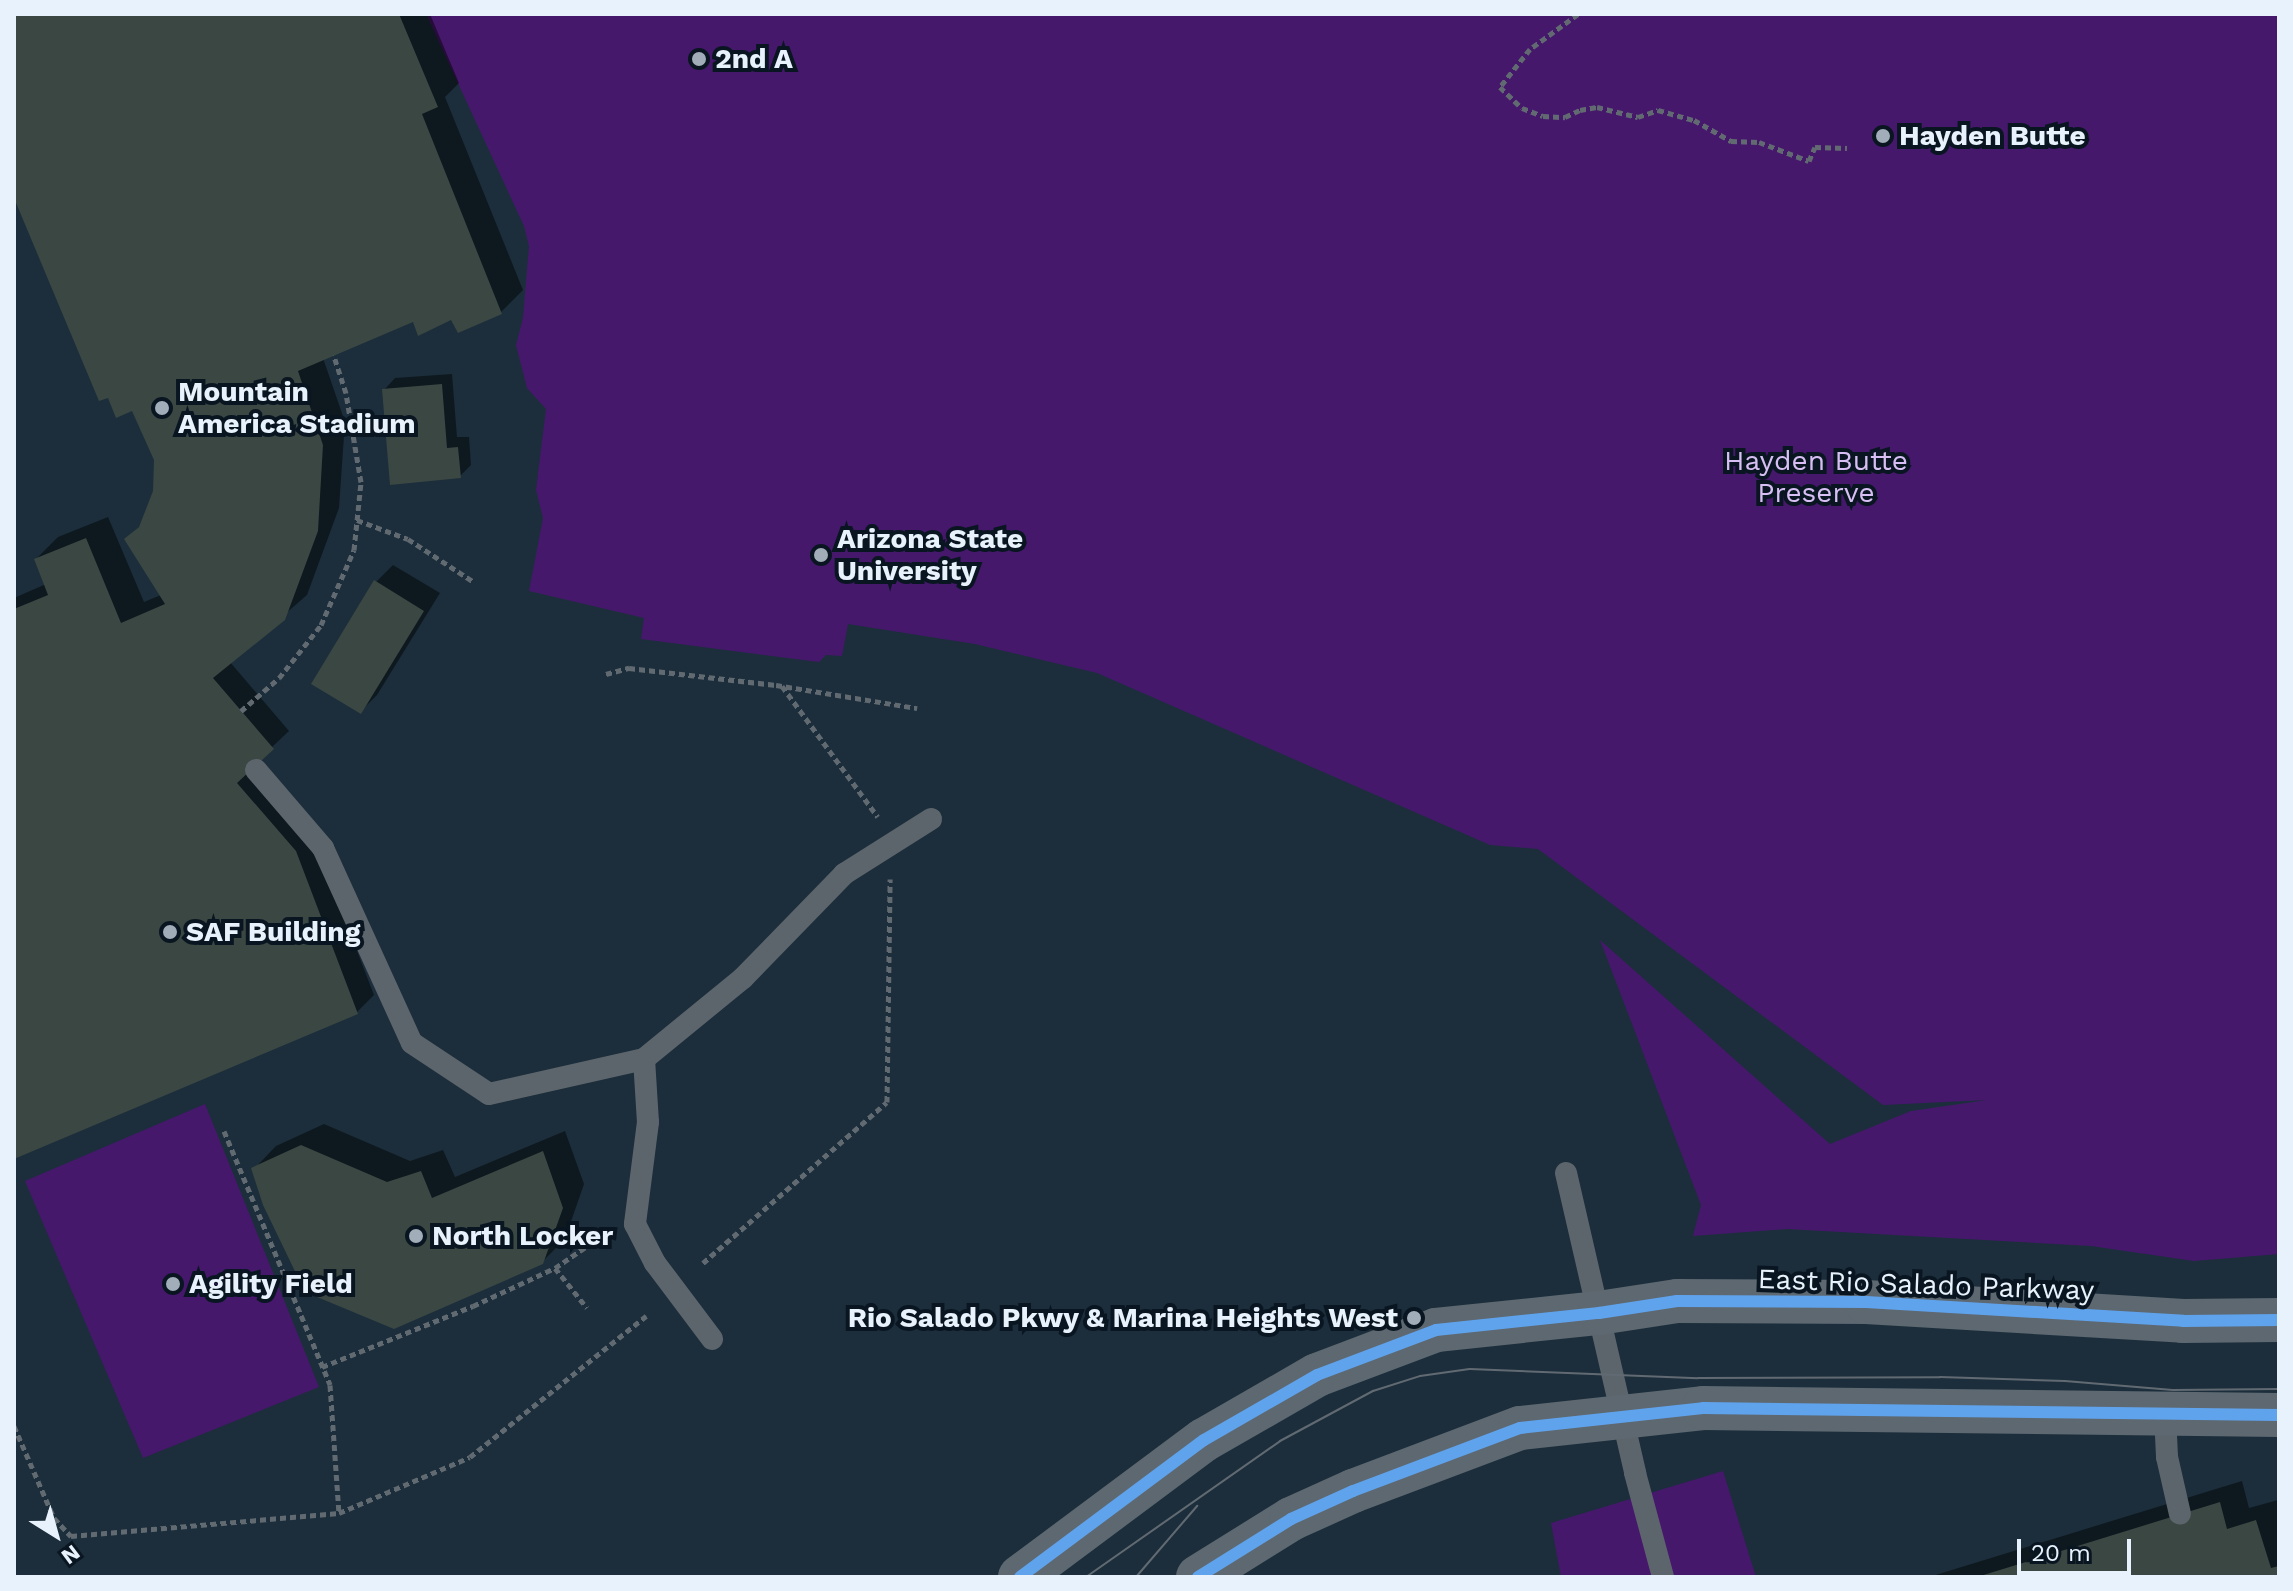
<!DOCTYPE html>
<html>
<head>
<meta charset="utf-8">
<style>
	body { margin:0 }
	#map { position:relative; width:2293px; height:1591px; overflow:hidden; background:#1c2e3b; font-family:"Work Sans",sans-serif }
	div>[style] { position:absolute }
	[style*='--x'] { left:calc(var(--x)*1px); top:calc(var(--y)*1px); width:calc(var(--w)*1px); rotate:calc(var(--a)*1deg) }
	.green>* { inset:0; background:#46186c }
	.shadow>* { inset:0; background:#0007 }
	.building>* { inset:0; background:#3b4742 }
	.path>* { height:5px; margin-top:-2.5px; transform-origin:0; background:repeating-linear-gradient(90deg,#616a71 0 6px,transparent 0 10px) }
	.lane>* { height:22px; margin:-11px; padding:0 11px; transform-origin:11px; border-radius:11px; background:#5d656c }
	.secondary>* { height:44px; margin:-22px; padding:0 22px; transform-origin:22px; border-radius:22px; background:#5d6871 }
	.tram>* { height:2px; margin:-1px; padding:0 1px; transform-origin:1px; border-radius:1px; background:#616a72 }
	.cycleway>* { height:12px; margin:-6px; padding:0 6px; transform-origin:6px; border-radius:6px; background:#60a3ed }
	.dots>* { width:22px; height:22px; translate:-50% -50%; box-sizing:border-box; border:4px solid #091621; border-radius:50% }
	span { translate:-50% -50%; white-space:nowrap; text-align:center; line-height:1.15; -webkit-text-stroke:8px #091621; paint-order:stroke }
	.poi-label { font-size:28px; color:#e8f2fc; font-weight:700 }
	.left { translate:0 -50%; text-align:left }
	.right { translate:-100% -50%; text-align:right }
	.park-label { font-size:28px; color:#d7bff3 }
	.street-label { font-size:28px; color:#e8f2fc }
	.frame { position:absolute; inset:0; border:16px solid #e8f2fc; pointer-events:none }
	.north { position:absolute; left:16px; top:1495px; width:80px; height:80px; -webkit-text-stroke:6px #091621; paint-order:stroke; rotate:143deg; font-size:22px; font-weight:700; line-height:32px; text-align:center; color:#e8f2fc }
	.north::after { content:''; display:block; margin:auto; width:28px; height:36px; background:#e8f2fc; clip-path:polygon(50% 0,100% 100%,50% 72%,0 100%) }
	.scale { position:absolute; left:2017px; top:1539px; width:114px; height:36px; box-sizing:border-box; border:4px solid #e8f2fc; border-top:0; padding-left:10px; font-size:24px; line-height:28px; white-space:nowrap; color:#e8f2fc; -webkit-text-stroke:6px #091621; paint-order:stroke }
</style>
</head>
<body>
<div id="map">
	<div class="green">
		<div style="clip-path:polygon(426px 14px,2279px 14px,2279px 1254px,2194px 1261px,2091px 1246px,1787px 1229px,1693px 1236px,1701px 1205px,1600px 940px,1830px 1144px,1911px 1111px,1987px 1100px,1883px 1105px,1538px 849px,1490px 845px,1097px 673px,975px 644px,848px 624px,842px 656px,826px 655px,819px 662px,641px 639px,644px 618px,529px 591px,543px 518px,536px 490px,546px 409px,527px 388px,516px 345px,523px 318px,529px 246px,524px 226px)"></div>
		<div style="clip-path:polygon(205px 1104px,319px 1387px,143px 1458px,25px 1181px)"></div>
		<div style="clip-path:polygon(1723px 1471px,1756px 1577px,1561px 1577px,1551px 1523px)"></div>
	</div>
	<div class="shadow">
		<div style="clip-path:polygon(14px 14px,430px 14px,459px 83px,445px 97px,523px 290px,501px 312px,414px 320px,323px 358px,345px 422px,339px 508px,307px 595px,230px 662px,289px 731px,252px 766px,312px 834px,374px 995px,357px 1012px,14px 1157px,14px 598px,46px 584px,36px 559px,58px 537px,108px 517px,144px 602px,161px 595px,126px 539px,142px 524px,155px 492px,156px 460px,133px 408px,14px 192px)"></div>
		<div style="clip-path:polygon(452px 374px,457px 437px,469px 437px,471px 465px,460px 476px,384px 390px,395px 378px)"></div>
		<div style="clip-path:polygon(393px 565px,440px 593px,377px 695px,361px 711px,376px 582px)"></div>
		<div style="clip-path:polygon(324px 1124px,410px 1161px,443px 1150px,455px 1177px,565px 1131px,584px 1184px,565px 1239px,542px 1262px,254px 1169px,276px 1146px)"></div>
		<div style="clip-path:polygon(2242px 1481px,2249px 1508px,2278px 1500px,2279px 1577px,1929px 1577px)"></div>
	</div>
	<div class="building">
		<div style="clip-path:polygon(14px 14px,399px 14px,438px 107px,422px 114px,502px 314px,458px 333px,451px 320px,418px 336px,413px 322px,298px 371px,323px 445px,318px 531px,285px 620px,213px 678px,274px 749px,237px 783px,296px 851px,358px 1014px,14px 1159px,14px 609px,48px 595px,34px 559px,86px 538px,121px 623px,165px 604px,124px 539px,139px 527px,153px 491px,154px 460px,132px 411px,116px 418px,108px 398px,99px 401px,14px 198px)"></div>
		<div style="clip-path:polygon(442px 384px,447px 448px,458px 447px,461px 478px,390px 485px,382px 389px)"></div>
		<div style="clip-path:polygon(374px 580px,424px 611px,361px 714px,311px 684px)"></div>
		<div style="clip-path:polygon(301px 1145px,387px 1182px,421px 1171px,432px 1198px,543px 1151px,563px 1208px,543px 1264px,394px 1329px,305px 1292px,263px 1205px,251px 1168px)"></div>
		<div style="clip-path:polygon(2220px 1502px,2227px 1529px,2256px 1520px,2271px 1568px,2279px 1566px,2279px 1577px,1977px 1577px)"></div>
	</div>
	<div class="path">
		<div style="--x:1578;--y:14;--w:59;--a:143.9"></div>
		<div style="--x:1530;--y:49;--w:48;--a:128.3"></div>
		<div style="--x:1500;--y:87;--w:30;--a:44"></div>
		<div style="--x:1522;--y:108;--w:22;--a:21"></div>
		<div style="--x:1543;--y:116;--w:22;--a:3"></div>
		<div style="--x:1565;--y:117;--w:17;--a:-25"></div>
		<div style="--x:1580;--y:110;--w:17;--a:-10"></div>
		<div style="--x:1597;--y:107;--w:42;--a:13.7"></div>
		<div style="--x:1638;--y:117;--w:21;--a:-19"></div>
		<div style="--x:1658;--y:110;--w:37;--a:16"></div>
		<div style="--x:1694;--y:120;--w:43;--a:29.6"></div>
		<div style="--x:1731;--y:141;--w:28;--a:2"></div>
		<div style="--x:1759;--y:142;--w:53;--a:20.8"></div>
		<div style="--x:1809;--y:161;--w:15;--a:-67"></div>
		<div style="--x:1815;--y:147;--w:32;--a:2"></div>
		<div style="--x:357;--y:520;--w:54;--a:20.4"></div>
		<div style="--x:408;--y:539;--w:79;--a:33.1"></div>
		<div style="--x:606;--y:674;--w:24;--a:-15"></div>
		<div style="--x:629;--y:668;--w:148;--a:6.6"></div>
		<div style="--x:776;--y:685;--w:143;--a:9.3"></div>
		<div style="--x:782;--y:686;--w:162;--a:53.8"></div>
		<div style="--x:241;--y:711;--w:50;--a:-41"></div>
		<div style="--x:279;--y:678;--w:68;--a:-51.6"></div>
		<div style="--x:321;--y:625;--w:82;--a:-66.3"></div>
		<div style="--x:354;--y:550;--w:68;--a:-84.1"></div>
		<div style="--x:361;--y:482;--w:90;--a:-99.6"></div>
		<div style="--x:346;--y:393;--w:40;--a:-108"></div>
		<div style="--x:224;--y:1131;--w:275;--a:67.3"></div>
		<div style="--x:330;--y:1385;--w:128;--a:86"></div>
		<div style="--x:703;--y:1263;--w:244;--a:-41.2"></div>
		<div style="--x:887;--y:1102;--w:223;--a:-89.2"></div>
		<div style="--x:555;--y:1268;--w:51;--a:51.3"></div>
		<div style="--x:322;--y:1367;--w:163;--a:-22"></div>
		<div style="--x:473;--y:1306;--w:90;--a:-24.9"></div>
		<div style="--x:555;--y:1268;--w:62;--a:-34.5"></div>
		<div style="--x:14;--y:1426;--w:100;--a:66.5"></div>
		<div style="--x:54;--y:1518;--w:25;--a:47"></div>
		<div style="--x:71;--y:1536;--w:269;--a:-4.9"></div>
		<div style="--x:339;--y:1513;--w:142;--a:-23.1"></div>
		<div style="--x:470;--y:1457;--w:226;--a:-38.7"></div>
	</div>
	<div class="lane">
		<div style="--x:256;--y:770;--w:103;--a:49.3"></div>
		<div style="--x:323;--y:848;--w:214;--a:65.5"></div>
		<div style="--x:412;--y:1043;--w:92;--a:33.5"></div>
		<div style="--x:489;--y:1094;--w:159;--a:-12.7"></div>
		<div style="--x:644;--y:1059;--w:128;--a:-39.3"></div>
		<div style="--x:743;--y:978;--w:145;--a:-45.8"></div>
		<div style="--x:844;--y:874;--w:103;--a:-32.3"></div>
		<div style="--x:644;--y:1059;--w:63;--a:86.4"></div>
		<div style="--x:648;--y:1122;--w:103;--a:97.3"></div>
		<div style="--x:635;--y:1224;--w:44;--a:62.9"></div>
		<div style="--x:655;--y:1263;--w:95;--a:53.1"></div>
		<div style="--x:1566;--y:1173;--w:308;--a:77"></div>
		<div style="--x:1635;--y:1473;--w:108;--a:74.9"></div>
		<div style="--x:2165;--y:1414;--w:43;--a:87.3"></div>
		<div style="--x:2167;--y:1457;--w:58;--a:77.2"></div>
	</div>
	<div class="secondary">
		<div style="--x:1020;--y:1577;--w:229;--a:-36.7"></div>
		<div style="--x:1204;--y:1440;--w:130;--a:-29.9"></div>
		<div style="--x:1317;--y:1375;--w:127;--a:-20.7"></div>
		<div style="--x:1436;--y:1330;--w:164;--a:-6"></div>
		<div style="--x:1599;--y:1313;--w:79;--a:-8.7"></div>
		<div style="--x:1677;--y:1301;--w:189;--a:0.3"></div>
		<div style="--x:1866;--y:1302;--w:318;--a:3.4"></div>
		<div style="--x:2183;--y:1321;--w:96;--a:-0.6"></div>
		<div style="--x:1198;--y:1577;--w:110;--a:-31.9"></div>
		<div style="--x:1291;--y:1519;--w:68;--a:-24.3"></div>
		<div style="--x:1353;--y:1491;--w:178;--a:-20.7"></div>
		<div style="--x:1520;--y:1428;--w:184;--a:-6.2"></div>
		<div style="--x:1703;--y:1408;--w:576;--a:0.7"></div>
	</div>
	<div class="tram">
		<div style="--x:1086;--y:1577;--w:237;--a:-35"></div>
		<div style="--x:1280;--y:1441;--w:106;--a:-28.3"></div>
		<div style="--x:1373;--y:1391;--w:49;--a:-17.7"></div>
		<div style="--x:1420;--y:1376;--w:50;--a:-8"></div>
		<div style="--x:1470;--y:1369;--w:228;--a:2.3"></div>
		<div style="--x:1698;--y:1378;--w:242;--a:-0.2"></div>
		<div style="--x:1940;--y:1377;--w:125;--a:1.8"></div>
		<div style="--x:2065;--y:1381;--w:108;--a:4.8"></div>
		<div style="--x:2173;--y:1390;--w:106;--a:-0.5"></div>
		<div style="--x:1136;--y:1577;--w:94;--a:-49.3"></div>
	</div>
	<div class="cycleway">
		<div style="--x:1020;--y:1577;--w:229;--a:-36.7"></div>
		<div style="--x:1204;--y:1440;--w:130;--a:-29.9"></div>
		<div style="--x:1317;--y:1375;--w:127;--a:-20.7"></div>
		<div style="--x:1436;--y:1330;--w:164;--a:-6"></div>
		<div style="--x:1599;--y:1313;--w:79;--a:-8.7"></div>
		<div style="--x:1677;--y:1301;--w:189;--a:0.3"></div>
		<div style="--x:1866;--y:1302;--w:318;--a:3.4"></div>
		<div style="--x:2183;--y:1321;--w:96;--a:-0.6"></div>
		<div style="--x:1198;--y:1577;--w:110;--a:-31.9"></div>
		<div style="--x:1291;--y:1519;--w:68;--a:-24.3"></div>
		<div style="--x:1353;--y:1491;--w:178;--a:-20.7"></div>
		<div style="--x:1520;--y:1428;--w:184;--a:-6.2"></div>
		<div style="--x:1703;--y:1408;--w:576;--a:0.7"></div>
	</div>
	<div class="dots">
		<div style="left:699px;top:59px;background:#a1adb8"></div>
		<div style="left:1883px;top:136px;background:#a1adb8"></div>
		<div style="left:162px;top:408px;background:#a1adb8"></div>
		<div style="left:821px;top:555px;background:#a1adb8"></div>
		<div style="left:170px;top:932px;background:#a1adb8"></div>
		<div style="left:416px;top:1236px;background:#a1adb8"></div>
		<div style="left:173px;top:1284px;background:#a1adb8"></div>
		<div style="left:1414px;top:1318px;background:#a1adb8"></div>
	</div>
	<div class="poi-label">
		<span class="left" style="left:715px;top:59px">2nd A</span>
		<span class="left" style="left:1899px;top:136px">Hayden Butte</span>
		<span class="left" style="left:178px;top:408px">Mountain<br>America Stadium</span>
		<span class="left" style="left:837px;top:555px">Arizona State<br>University</span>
		<span class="left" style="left:186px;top:932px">SAF Building</span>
		<span class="left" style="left:432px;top:1236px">North Locker</span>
		<span class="left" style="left:189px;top:1284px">Agility Field</span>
		<span class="right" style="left:1398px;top:1318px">Rio Salado Pkwy &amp; Marina Heights West</span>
	</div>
	<div class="park-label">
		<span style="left:1816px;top:477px">Hayden Butte<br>Preserve</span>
	</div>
	<div class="street-label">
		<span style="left:1926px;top:1285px;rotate:2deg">East Rio Salado Parkway</span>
	</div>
	<div class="frame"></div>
	<div class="north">N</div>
	<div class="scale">20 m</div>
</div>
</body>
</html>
